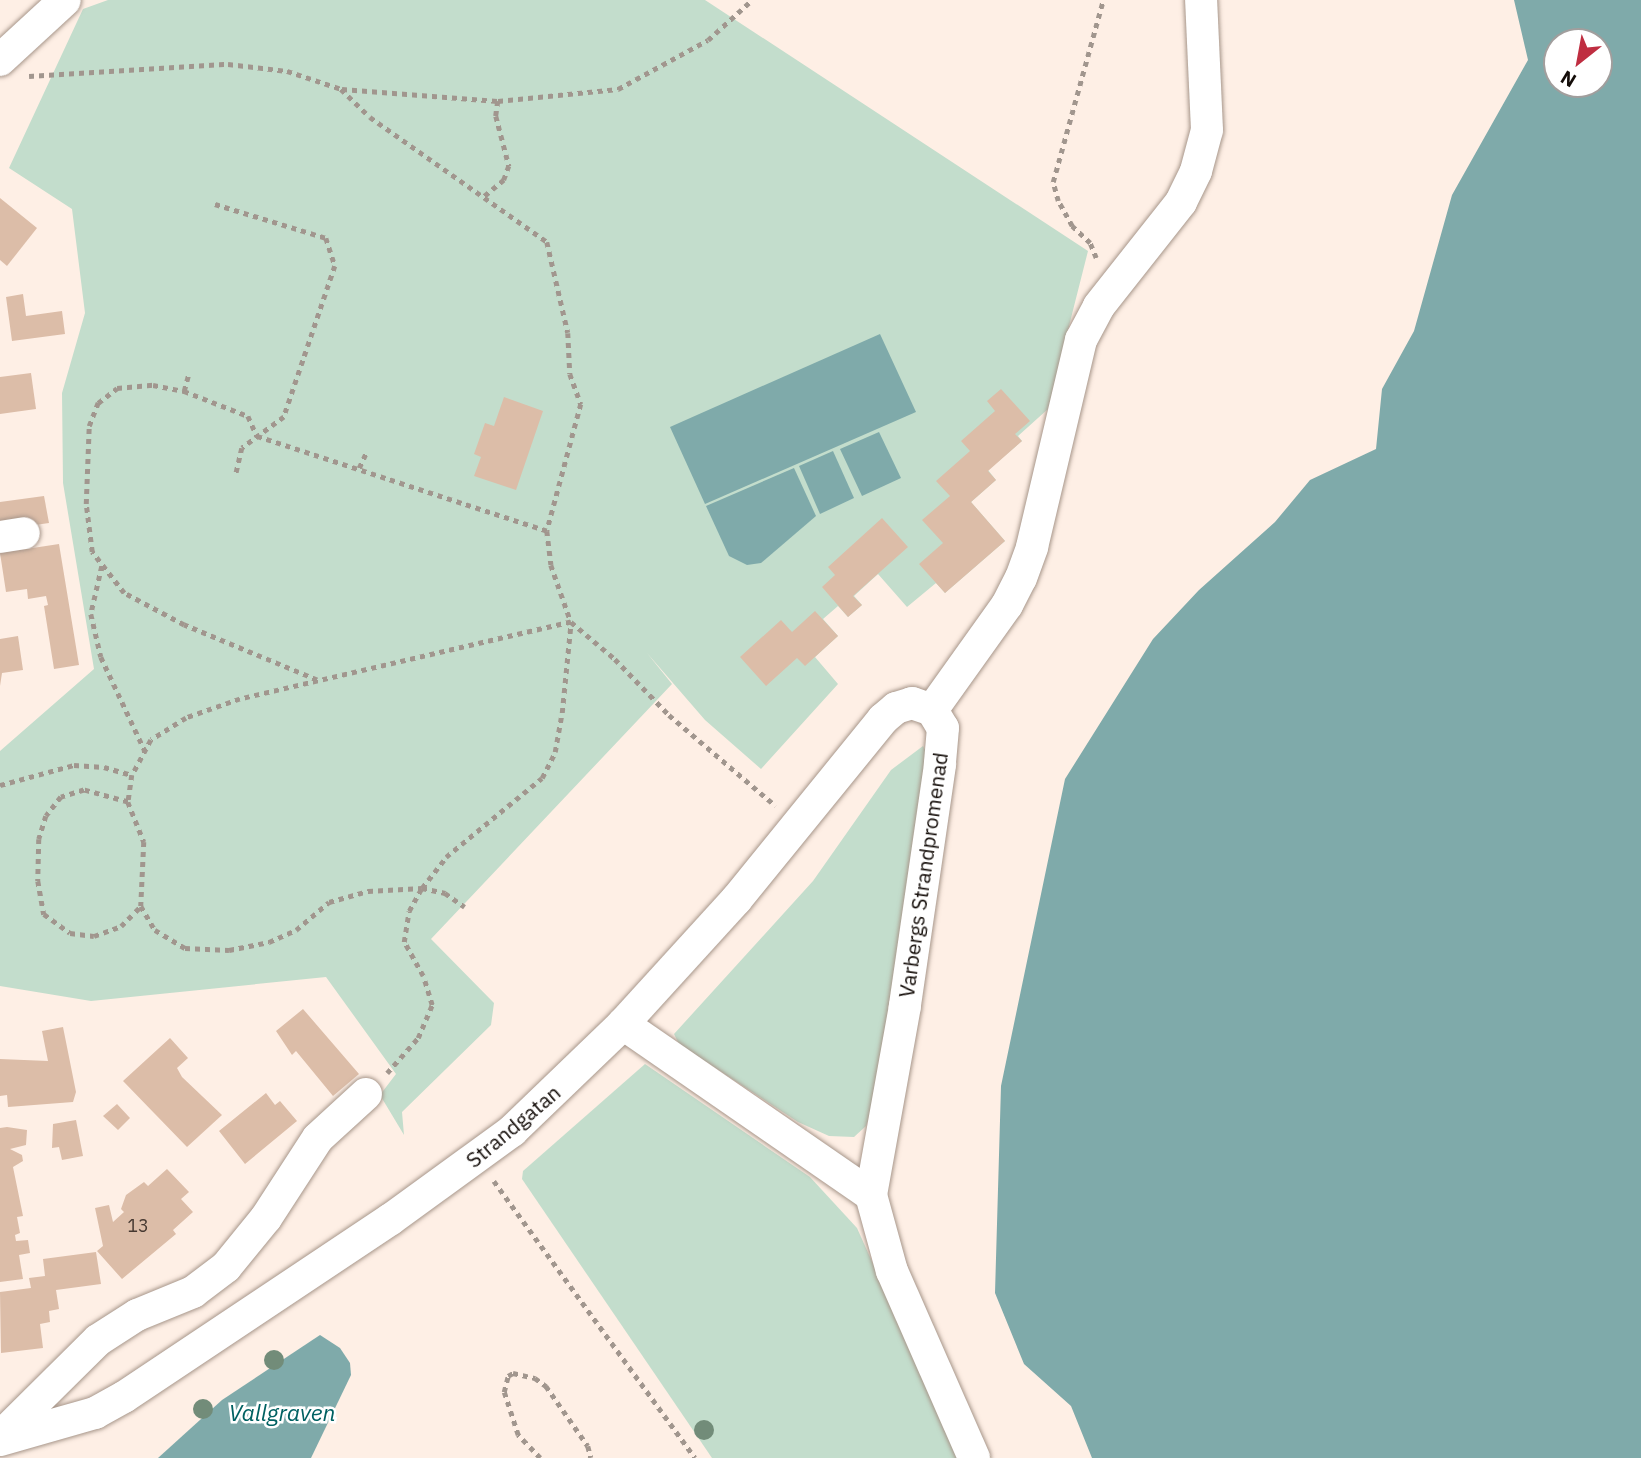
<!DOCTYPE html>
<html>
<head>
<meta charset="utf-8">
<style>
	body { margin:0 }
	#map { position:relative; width:1641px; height:1458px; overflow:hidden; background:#feefe5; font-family:"IBM Plex Sans",sans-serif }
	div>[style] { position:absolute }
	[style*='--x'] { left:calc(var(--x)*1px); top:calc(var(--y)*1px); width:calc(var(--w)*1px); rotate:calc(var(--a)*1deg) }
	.green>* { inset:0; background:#c3ddcc }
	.water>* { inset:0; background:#7faaaa }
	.building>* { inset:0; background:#dcbda8 }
	.path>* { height:4.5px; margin-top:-2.25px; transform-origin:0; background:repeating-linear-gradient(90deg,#a1968e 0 5px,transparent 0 10px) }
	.roads { filter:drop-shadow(0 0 2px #a7968a) drop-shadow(0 0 2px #a7968a) }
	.street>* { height:32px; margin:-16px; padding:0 16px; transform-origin:16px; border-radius:16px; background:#fff }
	.trees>* { width:20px; height:20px; margin:-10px; border-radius:50%; background:#728c79 }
	span { translate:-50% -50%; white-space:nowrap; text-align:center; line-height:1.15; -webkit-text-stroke:5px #fff; paint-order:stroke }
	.number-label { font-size:18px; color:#463931 }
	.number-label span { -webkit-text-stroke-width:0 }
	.street-label { font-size:21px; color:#140d09 }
	.water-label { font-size:23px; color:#006162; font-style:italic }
	.north { position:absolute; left:1543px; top:28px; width:70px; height:70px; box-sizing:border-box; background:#fff; border:2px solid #a19e9d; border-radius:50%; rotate:211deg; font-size:19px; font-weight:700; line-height:28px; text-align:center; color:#140d09 }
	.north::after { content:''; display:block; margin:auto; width:24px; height:32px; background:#bf2e41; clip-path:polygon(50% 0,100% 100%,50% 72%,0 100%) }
</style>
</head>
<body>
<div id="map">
	<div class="green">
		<div style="clip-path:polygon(108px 0,705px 0,1088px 251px,1048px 409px,1018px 436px,1022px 441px,988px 470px,996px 480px,971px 502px,1005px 541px,945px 593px,936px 583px,907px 607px,878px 574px,854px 596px,862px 605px,848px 617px,838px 606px,823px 619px,838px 636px,815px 657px,838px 684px,761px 769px,705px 720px,647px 653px,672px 684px,431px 939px,494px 1003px,491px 1025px,402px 1112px,404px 1135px,380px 1095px,396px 1074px,326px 977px,91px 1001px,0 986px,0 751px,94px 669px,63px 483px,62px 393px,85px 313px,72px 209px,9px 168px,83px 9px)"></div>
		<div style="clip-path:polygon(923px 746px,929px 757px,872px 1110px,866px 1126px,854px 1137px,829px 1136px,798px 1122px,679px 1044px,674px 1034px,813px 881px,891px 770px)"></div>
		<div style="clip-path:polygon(645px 1064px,810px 1177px,857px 1228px,960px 1458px,712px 1458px,522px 1179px,523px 1171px)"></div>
	</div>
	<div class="water">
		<div style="clip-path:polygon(evenodd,1514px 0,1641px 0,1641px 1458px,1092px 1458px,1071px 1406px,1024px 1364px,995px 1293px,1001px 1086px,1065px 779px,1153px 639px,1199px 590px,1275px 522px,1310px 480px,1376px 449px,1382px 389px,1414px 331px,1452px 195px,1528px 60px,1514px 0,1557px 42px,1599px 42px,1599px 84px,1557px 84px,1557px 42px)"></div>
		<div style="clip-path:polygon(880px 334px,916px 412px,705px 504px,670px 427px)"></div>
		<div style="clip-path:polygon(879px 432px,901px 478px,862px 496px,840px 449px)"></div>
		<div style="clip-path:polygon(833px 451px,854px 498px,820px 514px,799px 466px)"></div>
		<div style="clip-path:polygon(794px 468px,816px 516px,761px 563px,747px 565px,729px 556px,706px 506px)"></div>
		<div style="clip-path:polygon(320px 1335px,340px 1348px,350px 1363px,351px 1375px,311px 1458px,158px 1458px,222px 1400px)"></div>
	</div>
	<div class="building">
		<div style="clip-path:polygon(0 198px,37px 228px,7px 266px,0 260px)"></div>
		<div style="clip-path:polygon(23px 294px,26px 316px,62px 311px,65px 334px,12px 341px,6px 297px)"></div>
		<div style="clip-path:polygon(31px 373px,36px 409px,0 414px,0 377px)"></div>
		<div style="clip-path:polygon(1001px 389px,1030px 421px,1015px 434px,1022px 441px,988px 471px,996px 480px,971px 502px,1005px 541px,945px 593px,919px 564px,943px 543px,922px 520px,950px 496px,936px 481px,970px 451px,961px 441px,995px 411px,987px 401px)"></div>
		<div style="clip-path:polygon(504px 397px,543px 411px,516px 490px,474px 476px,481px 457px,474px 454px,485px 423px,494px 426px)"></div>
		<div style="clip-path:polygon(44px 496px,49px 523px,0 530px,0 502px)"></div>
		<div style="clip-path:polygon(882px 518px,908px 547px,853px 596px,862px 605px,848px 617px,822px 587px,835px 575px,828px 567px)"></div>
		<div style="clip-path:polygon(59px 544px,79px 665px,54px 669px,44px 606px,48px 605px,46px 596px,28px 599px,27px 589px,6px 592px,0 553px)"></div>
		<div style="clip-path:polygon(815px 611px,838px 636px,805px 666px,797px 658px,766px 686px,740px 657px,781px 620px,792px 632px)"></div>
		<div style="clip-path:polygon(18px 636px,23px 670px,2px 673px,0 686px,0 639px)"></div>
		<div style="clip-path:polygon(303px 1009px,359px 1074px,333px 1096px,296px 1051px,292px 1055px,276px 1031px)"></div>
		<div style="clip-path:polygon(63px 1027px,76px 1092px,73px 1102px,8px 1107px,7px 1095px,0 1096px,0 1059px,48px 1061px,42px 1031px)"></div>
		<div style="clip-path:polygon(170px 1038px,188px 1058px,177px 1068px,182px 1077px,222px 1115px,187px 1147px,123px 1081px)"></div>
		<div style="clip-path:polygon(266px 1093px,275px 1105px,280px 1101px,297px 1121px,245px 1164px,219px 1131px)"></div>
		<div style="clip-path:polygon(117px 1104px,130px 1118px,118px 1130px,103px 1116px)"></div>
		<div style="clip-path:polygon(76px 1120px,83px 1156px,62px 1160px,59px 1147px,52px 1148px,53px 1124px)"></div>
		<div style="clip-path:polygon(7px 1127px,27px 1130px,26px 1145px,10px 1149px,22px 1155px,23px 1161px,13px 1167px,23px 1216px,17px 1217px,20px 1233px,15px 1235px,16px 1241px,28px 1240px,30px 1253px,19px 1255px,23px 1279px,0 1282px,0 1128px)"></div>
		<div style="clip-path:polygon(167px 1169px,189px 1192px,181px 1199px,193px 1212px,173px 1230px,176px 1234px,122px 1279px,97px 1251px,103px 1246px,95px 1208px,109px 1205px,113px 1222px,124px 1212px,121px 1209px,126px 1195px,144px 1182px,148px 1186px)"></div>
		<div style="clip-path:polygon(96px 1252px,101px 1284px,56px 1290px,59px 1309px,49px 1311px,50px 1322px,40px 1324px,43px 1348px,1px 1353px,0 1292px,31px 1288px,29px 1278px,45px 1276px,43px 1259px)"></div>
	</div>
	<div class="path">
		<div style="--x:29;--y:76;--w:199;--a:-3.5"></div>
		<div style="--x:228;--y:64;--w:59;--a:6.8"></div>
		<div style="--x:287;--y:71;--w:57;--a:18.4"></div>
		<div style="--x:341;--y:89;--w:40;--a:44"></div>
		<div style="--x:370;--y:117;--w:217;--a:35.2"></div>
		<div style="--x:547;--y:242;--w:93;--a:77"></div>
		<div style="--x:568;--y:333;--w:41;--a:87.2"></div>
		<div style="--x:570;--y:374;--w:32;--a:70"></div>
		<div style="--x:581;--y:404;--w:131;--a:105"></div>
		<div style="--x:547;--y:531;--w:34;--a:83"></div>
		<div style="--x:551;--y:565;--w:60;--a:70.7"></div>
		<div style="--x:571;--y:622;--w:57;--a:40.1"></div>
		<div style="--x:615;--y:659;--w:78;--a:46"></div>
		<div style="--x:669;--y:715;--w:140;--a:40.4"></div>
		<div style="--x:342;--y:89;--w:156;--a:4.4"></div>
		<div style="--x:498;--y:101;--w:15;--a:98"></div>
		<div style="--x:496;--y:116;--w:52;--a:75.4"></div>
		<div style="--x:509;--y:166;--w:15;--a:110"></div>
		<div style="--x:504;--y:180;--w:26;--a:140"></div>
		<div style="--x:498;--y:101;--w:121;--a:-5.7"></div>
		<div style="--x:618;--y:89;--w:102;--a:-28.6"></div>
		<div style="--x:708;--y:40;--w:59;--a:-42.3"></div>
		<div style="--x:215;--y:204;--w:116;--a:17"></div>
		<div style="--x:326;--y:238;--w:29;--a:72"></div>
		<div style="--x:335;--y:266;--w:159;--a:108.7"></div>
		<div style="--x:284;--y:417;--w:52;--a:143.6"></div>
		<div style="--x:242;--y:448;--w:28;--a:103"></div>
		<div style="--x:1096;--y:258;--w:16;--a:-112"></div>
		<div style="--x:1090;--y:243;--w:25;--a:-137"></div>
		<div style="--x:1072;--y:226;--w:29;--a:-119"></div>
		<div style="--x:1058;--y:201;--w:20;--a:-105"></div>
		<div style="--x:1053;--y:182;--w:189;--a:-74.6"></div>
		<div style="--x:184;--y:391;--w:16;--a:-75"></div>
		<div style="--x:359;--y:468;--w:19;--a:-65"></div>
		<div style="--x:102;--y:566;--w:49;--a:102.9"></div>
		<div style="--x:91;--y:614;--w:44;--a:76.9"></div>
		<div style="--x:101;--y:657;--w:104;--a:64.9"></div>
		<div style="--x:317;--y:680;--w:144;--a:-157.5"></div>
		<div style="--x:184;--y:625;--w:68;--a:-151.9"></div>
		<div style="--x:124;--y:593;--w:52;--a:-128"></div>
		<div style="--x:92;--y:552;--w:48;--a:-97.1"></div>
		<div style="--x:86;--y:504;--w:78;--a:-87.8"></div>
		<div style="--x:89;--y:426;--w:25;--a:-69"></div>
		<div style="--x:98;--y:403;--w:24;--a:-38"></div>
		<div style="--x:117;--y:388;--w:36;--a:-5"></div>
		<div style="--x:153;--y:385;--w:32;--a:11"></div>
		<div style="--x:184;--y:391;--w:69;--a:21.3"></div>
		<div style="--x:248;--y:416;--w:22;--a:66"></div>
		<div style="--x:257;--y:436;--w:305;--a:18.1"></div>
		<div style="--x:0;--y:785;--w:77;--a:-15.1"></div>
		<div style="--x:74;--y:765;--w:30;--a:4"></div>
		<div style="--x:104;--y:767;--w:29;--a:16"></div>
		<div style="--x:128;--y:802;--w:46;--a:-164.7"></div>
		<div style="--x:84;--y:790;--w:24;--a:163"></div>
		<div style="--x:61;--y:797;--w:24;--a:128"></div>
		<div style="--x:46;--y:816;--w:24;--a:107"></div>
		<div style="--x:39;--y:839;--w:42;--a:91.4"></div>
		<div style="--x:38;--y:881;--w:34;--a:80"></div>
		<div style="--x:44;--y:914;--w:32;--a:36"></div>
		<div style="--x:70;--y:933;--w:24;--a:7"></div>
		<div style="--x:94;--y:936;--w:29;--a:-20"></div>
		<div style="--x:121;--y:926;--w:28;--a:-45"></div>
		<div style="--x:387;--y:1073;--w:47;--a:-48.5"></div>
		<div style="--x:418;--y:1038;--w:36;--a:-67"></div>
		<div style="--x:432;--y:1005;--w:30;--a:-107"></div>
		<div style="--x:423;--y:976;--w:39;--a:-119"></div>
		<div style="--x:404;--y:942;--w:31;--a:-81"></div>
		<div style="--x:409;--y:911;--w:26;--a:-61"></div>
		<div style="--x:422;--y:888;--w:39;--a:-52"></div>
		<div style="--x:446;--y:857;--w:124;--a:-39.5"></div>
		<div style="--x:542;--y:778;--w:29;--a:-63"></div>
		<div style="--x:555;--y:752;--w:40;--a:-80"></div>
		<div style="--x:562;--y:713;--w:91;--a:-84.4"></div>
		<div style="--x:571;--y:622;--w:340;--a:166.9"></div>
		<div style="--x:240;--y:699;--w:57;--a:160.6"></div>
		<div style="--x:186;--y:718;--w:41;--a:147.8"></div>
		<div style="--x:151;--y:740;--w:40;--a:118"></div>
		<div style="--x:132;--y:775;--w:27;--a:98"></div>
		<div style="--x:128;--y:802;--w:43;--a:68.2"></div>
		<div style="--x:144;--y:842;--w:64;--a:92.7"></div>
		<div style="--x:141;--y:906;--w:28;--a:60"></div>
		<div style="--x:155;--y:930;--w:35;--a:31"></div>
		<div style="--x:185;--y:948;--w:44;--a:2.6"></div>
		<div style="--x:229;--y:950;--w:41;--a:-11.3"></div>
		<div style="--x:269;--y:942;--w:30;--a:-24"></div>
		<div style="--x:296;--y:930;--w:43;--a:-40.3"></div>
		<div style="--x:329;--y:902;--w:41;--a:-15.8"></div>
		<div style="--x:368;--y:891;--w:54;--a:-3.2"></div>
		<div style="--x:422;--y:888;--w:24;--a:12"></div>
		<div style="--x:445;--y:893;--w:24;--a:35"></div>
		<div style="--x:494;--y:1181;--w:342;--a:54"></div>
		<div style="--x:540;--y:1458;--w:32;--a:-134"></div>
		<div style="--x:518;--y:1435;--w:45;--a:-108"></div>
		<div style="--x:504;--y:1392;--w:16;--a:-76"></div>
		<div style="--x:508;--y:1376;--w:6;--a:-31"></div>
		<div style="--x:513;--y:1373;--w:23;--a:13"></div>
		<div style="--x:535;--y:1378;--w:14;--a:36"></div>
		<div style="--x:546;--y:1386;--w:73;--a:55"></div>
		<div style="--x:588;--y:1446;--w:12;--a:76"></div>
	</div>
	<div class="roads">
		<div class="street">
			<div style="--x:0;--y:60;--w:88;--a:-42.7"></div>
			<div style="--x:0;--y:537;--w:24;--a:-9"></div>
			<div style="--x:932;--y:710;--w:129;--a:-54.5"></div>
			<div style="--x:1007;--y:605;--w:30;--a:-63"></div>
			<div style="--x:1021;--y:578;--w:33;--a:-70"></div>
			<div style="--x:1032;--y:547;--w:213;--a:-76.7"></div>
			<div style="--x:1081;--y:340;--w:38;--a:-62"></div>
			<div style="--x:1099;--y:306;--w:132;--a:-51.7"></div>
			<div style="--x:1181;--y:202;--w:34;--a:-64"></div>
			<div style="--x:1196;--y:171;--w:42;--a:-75"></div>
			<div style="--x:1207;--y:130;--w:130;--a:-92.6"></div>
			<div style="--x:932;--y:710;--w:21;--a:59"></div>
			<div style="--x:943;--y:728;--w:37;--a:95"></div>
			<div style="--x:940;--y:765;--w:244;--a:98.3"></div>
			<div style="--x:905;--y:1006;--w:192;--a:100.2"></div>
			<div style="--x:871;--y:1195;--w:79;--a:74.6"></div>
			<div style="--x:892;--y:1271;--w:204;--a:66.3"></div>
			<div style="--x:623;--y:1024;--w:301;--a:34.6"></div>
			<div style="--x:0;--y:1437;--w:138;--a:-44.7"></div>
			<div style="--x:98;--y:1340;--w:46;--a:-32.7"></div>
			<div style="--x:137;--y:1315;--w:61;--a:-22.3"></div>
			<div style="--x:193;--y:1292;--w:41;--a:-37.1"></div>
			<div style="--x:226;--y:1267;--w:63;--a:-50.8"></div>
			<div style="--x:266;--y:1218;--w:95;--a:-57"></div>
			<div style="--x:318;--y:1138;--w:65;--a:-42.5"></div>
			<div style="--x:0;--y:1440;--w:99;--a:-15.9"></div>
			<div style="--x:95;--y:1413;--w:33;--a:-29"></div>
			<div style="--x:124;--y:1397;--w:321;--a:-33.7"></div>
			<div style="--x:391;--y:1219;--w:150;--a:-36"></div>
			<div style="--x:512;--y:1131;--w:154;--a:-43.9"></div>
			<div style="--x:623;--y:1024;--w:168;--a:-47.7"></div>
			<div style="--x:736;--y:900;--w:233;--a:-50.9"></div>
			<div style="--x:883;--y:719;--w:17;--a:-40"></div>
			<div style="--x:896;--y:708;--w:17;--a:-17"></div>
			<div style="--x:912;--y:703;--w:21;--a:19"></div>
		</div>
	</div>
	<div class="trees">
		<div style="left:274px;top:1360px"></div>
		<div style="left:203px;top:1409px"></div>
		<div style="left:704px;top:1430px"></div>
	</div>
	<div class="number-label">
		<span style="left:138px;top:1226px">13</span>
	</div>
	<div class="street-label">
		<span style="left:923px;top:875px;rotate:-82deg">Varbergs Strandpromenad</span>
		<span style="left:513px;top:1126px;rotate:-40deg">Strandgatan</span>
	</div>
	<div class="water-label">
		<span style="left:282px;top:1412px">Vallgraven</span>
	</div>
	<div class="north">N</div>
</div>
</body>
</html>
